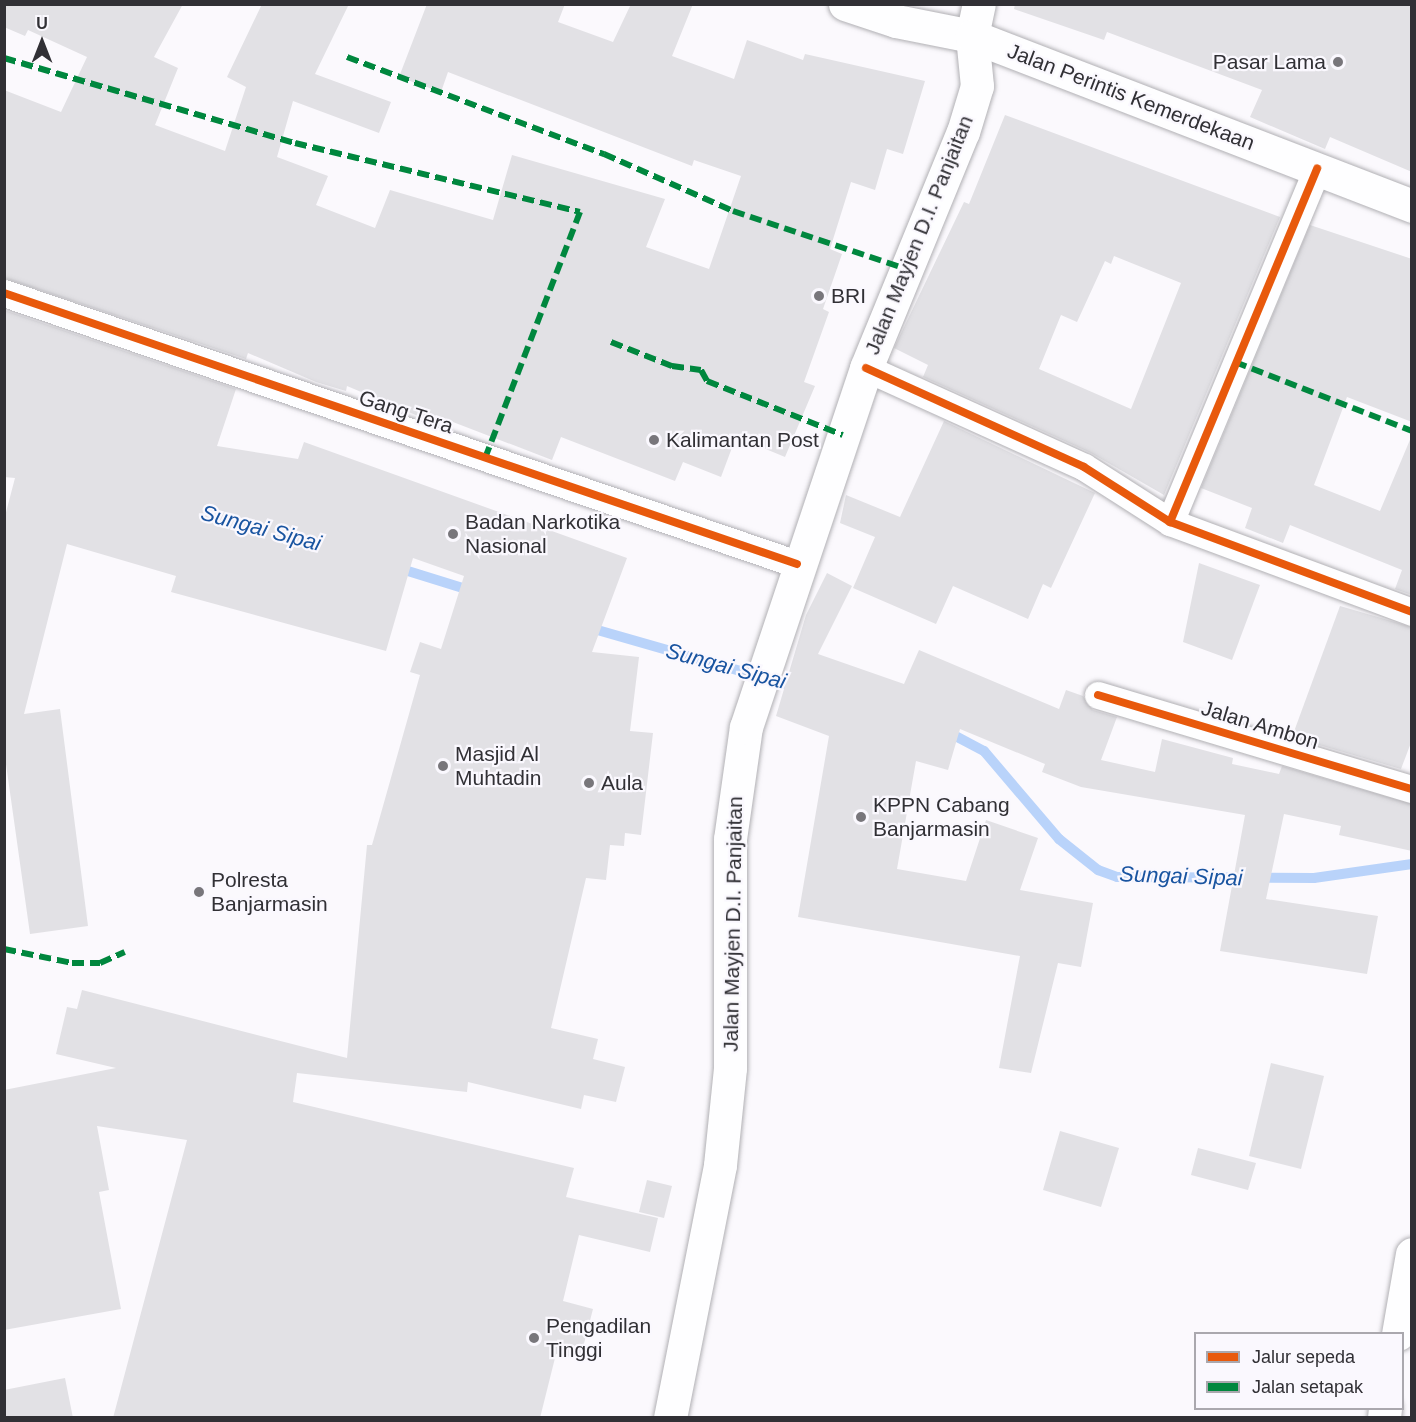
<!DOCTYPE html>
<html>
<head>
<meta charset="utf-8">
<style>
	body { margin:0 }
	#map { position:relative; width:1416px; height:1422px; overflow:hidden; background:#fbf9fd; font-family:Arial,sans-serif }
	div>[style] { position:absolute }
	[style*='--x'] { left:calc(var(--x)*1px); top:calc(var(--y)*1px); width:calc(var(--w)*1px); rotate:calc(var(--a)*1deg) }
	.stream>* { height:10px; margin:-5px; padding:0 5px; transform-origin:5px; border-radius:5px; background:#b9d3fa }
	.building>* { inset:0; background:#e2e1e5 }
	.roads { filter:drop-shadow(0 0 2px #b1b0b4) drop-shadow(0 0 2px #b1b0b4) }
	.street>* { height:27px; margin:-13.5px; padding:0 13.5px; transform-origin:13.5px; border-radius:13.5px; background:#fefeff }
	.secondary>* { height:33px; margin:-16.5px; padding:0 16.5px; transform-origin:16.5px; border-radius:16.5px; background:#fefeff }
	.primary>* { height:33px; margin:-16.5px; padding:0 16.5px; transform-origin:16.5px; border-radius:16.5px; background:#fefeff }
	.quiet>* { height:6px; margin-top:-3px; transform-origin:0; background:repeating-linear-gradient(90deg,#00873e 0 12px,transparent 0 18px) }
	.cycleway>* { height:8px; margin:-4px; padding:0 4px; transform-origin:4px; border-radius:4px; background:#e8590c }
	.dots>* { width:16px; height:16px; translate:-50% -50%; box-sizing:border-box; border:3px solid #faf8fe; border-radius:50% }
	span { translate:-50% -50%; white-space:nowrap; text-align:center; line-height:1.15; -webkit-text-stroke:4.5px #faf8fe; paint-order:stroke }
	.poi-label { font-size:21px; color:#313035 }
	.right { translate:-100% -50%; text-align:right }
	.left { translate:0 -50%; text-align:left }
	.street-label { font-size:21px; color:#313035 }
	.water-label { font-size:22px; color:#1954a0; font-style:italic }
	.frame { position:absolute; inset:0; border:6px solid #313035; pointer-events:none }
	.legend { position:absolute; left:1194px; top:1332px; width:210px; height:78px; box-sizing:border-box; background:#faf8fe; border:2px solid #aaa8ae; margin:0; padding:8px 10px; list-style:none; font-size:18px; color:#313035 }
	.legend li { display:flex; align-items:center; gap:12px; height:30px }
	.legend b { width:30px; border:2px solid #aaa8ae }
	.north { position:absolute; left:12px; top:12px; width:60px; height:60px; -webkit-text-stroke:4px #faf8fe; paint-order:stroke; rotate:0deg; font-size:16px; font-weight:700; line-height:24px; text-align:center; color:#313035 }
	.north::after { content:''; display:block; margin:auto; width:21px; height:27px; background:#313035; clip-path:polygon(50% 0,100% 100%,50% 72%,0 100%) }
</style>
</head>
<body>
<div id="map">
	<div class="stream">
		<div style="--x:395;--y:567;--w:81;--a:17.3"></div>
		<div style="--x:587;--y:627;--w:222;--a:16"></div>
		<div style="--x:946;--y:731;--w:43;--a:27.8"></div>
		<div style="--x:984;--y:751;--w:116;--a:49.6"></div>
		<div style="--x:1059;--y:839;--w:50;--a:38.5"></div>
		<div style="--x:1098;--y:870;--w:20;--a:20"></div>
		<div style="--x:1117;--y:877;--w:197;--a:0.3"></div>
		<div style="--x:1314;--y:878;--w:99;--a:-8.1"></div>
	</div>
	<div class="building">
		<div style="clip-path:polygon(4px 4px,183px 4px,154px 57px,178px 68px,155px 125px,225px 151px,246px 87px,227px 77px,262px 4px,349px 4px,315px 74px,391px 102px,379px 133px,293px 101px,277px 157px,328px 176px,316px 205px,375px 228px,390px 190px,493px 220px,512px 155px,665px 199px,646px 247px,709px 269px,741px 176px,694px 160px,692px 166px,448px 72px,441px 92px,399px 77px,427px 4px,565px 4px,558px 22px,613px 42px,631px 4px,693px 4px,672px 56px,734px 79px,747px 40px,803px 60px,805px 54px,925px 81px,903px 154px,887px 149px,875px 190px,851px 182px,830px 249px,842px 254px,823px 309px,829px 312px,804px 382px,815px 386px,785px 457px,736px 437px,721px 477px,683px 462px,675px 481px,561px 437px,552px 460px,440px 417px,437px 424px,347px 386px,346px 391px,316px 382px,248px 353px,246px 359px,4px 278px,4px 90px,61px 112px,87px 57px,28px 30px,25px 36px,4px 27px)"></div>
		<div style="clip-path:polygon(1015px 4px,1412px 4px,1412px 172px,1330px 137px,1325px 149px,1250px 117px,1262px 90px,1107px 32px,1104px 40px,1014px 9px)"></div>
		<div style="clip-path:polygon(evenodd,1005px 115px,1280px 217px,1164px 495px,1091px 453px,923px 377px,928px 365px,894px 348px,964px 202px,969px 204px,1005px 115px,1114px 256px,1181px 283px,1131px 409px,1039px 369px,1061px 315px,1077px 322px,1105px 261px,1111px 264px,1114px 256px)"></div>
		<div style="clip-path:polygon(1310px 225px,1412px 259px,1412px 422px,1347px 397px,1314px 485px,1380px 511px,1412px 435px,1412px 595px,1395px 589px,1402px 570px,1290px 525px,1283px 543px,1245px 528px,1252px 508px,1201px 488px)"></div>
		<div style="clip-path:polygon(4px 310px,236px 389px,217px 446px,298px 459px,304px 442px,627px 558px,592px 652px,639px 657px,630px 731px,653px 733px,641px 835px,625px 833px,624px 846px,610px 845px,606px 880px,586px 878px,551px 1028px,598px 1039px,593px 1059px,625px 1067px,616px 1102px,584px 1095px,581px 1109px,468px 1082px,467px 1092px,297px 1073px,293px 1102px,574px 1168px,566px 1197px,658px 1218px,650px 1252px,579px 1235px,563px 1301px,593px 1309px,580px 1359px,556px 1354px,540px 1418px,113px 1418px,187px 1140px,97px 1126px,109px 1190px,99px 1192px,121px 1309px,4px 1330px,4px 1090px,116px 1068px,56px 1054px,67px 1007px,77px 1009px,82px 990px,347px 1058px,367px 845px,372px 845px,420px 675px,410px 672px,420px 642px,441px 649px,464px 576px,413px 558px,386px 651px,171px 592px,176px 576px,67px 544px,24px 714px,60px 709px,88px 926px,30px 934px,4px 750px,4px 520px,15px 478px,4px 477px)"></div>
		<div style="clip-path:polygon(944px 421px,1095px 493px,1051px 588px,1043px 584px,1028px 619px,953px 586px,936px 624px,853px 588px,875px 537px,840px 523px,846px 495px,900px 517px)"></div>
		<div style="clip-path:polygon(1199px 563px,1260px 585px,1232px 660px,1183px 642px)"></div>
		<div style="clip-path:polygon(827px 573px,852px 586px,818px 654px,904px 684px,919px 650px,1059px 709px,1066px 690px,1083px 696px,1093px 710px,1117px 717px,1101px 760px,1155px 772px,1162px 739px,1233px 758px,1232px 764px,1279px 774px,1282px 766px,1412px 804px,1412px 851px,1339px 835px,1341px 826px,1284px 814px,1266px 899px,1378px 916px,1367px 974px,1220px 951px,1245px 815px,1081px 787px,1042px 772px,1045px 764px,960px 729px,948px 770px,916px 761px,897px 869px,966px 881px,986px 820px,1038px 838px,1020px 890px,1093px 903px,1081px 967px,1058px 963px,1031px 1073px,999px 1068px,1020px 956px,798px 917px,829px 736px,776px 716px,806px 615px)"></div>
		<div style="clip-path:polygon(1340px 606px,1412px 627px,1412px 740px,1401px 769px,1292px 737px)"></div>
		<div style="clip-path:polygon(1271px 1063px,1324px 1076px,1301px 1169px,1249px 1156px)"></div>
		<div style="clip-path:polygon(1060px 1131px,1119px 1148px,1101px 1207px,1043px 1190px)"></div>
		<div style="clip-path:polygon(1198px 1148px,1256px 1163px,1248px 1190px,1191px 1175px)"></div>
		<div style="clip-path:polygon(647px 1180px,672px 1186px,664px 1218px,639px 1212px)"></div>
		<div style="clip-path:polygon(65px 1378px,73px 1418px,4px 1418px,4px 1390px)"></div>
	</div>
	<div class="roads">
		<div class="street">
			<div style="--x:4;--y:293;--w:838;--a:18.87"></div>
			<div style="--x:866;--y:368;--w:239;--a:24.4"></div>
			<div style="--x:1084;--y:467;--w:102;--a:32.6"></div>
			<div style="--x:1170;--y:522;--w:258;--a:20.4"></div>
			<div style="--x:1170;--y:522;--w:383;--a:-67.4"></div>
			<div style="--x:1098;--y:695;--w:328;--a:16.7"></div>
		</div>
		<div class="secondary">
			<div style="--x:670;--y:1418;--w:258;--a:-78.8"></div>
			<div style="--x:720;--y:1165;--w:98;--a:-84.1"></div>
			<div style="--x:730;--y:1068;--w:229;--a:-90"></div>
			<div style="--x:730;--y:839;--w:113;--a:-81.9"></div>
			<div style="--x:746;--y:727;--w:379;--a:-71.5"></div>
			<div style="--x:866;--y:368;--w:255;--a:-67.7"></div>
			<div style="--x:963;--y:132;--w:48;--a:-73.1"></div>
			<div style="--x:977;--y:86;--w:50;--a:-95.7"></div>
			<div style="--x:972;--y:36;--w:33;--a:-78"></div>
		</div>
		<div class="primary">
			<div style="--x:845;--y:4;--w:54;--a:18.4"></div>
			<div style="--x:896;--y:21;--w:77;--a:11.2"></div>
			<div style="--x:972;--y:36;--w:472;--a:21.1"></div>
			<div style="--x:1398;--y:1334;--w:81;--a:-80.1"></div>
			<div style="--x:1384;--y:1418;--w:10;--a:-84"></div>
		</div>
	</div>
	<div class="quiet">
		<div style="--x:347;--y:57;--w:275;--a:20.7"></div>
		<div style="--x:604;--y:154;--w:141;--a:23.8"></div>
		<div style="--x:733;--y:211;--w:182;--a:18.5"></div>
		<div style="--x:4;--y:58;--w:303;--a:16.3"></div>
		<div style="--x:295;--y:143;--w:293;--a:13.6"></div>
		<div style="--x:580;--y:212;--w:261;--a:111.1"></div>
		<div style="--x:611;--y:342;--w:66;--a:21.5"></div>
		<div style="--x:672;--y:366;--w:29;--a:8"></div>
		<div style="--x:701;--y:370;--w:13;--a:61"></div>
		<div style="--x:707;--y:381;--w:146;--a:21.7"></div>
		<div style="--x:1235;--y:362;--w:190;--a:21.3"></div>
		<div style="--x:4;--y:949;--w:69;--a:11.6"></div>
		<div style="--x:72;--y:963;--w:28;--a:0"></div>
		<div style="--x:100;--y:963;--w:27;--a:-24"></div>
	</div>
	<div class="cycleway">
		<div style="--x:4;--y:293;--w:838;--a:18.87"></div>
		<div style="--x:866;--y:368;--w:239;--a:24.4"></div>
		<div style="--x:1084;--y:467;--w:102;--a:32.6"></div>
		<div style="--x:1170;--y:522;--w:258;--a:20.4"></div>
		<div style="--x:1170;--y:522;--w:383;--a:-67.4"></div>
		<div style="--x:1098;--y:695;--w:328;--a:16.7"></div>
	</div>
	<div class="dots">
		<div style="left:1338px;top:62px;background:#78767b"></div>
		<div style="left:819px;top:296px;background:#78767b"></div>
		<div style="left:654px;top:440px;background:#78767b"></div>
		<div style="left:453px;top:534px;background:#78767b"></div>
		<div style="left:443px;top:766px;background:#78767b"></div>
		<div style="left:589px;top:783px;background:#78767b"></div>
		<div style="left:861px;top:817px;background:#78767b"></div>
		<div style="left:199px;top:892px;background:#78767b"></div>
		<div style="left:534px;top:1338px;background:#78767b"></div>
	</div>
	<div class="poi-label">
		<span class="right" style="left:1326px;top:62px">Pasar Lama</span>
		<span class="left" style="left:831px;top:296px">BRI</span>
		<span class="left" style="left:666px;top:440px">Kalimantan Post</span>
		<span class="left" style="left:465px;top:534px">Badan Narkotika<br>Nasional</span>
		<span class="left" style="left:455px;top:766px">Masjid Al<br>Muhtadin</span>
		<span class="left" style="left:601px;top:783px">Aula</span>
		<span class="left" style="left:873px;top:817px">KPPN Cabang<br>Banjarmasin</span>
		<span class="left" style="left:211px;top:892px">Polresta<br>Banjarmasin</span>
		<span class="left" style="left:546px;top:1338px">Pengadilan<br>Tinggi</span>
	</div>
	<div class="street-label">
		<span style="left:1131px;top:97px;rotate:21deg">Jalan Perintis Kemerdekaan</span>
		<span style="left:919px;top:235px;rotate:-68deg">Jalan Mayjen D.I. Panjaitan</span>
		<span style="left:406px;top:412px;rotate:18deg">Gang Tera</span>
		<span style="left:1260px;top:725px;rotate:17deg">Jalan Ambon</span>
		<span style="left:733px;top:924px;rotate:-89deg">Jalan Mayjen D.I. Panjaitan</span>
	</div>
	<div class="water-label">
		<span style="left:261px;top:528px;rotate:15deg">Sungai Sipai</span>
		<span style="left:726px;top:666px;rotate:15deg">Sungai Sipai</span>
		<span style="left:1181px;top:876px;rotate:2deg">Sungai Sipai</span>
	</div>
	<div class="frame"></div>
	<ul class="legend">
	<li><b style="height:8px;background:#e8590c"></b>Jalur sepeda</li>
	<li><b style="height:8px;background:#00873e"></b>Jalan setapak</li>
	</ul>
	<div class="north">U</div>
</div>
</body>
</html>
